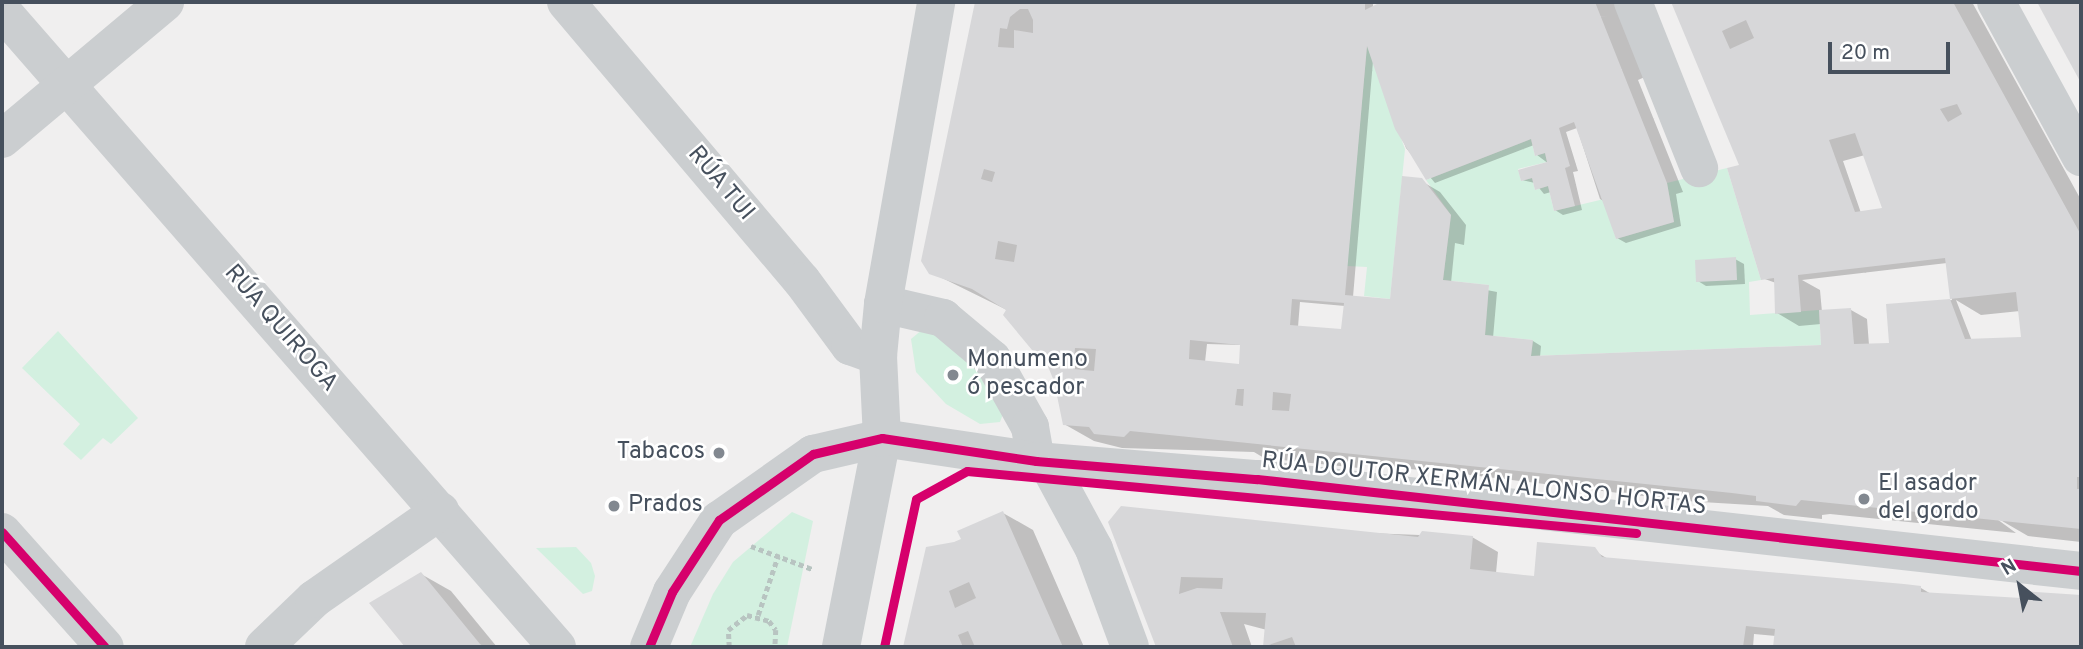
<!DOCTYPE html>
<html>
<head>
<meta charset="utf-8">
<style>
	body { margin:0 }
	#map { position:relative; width:2083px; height:649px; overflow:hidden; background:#f0efef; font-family:Overpass,sans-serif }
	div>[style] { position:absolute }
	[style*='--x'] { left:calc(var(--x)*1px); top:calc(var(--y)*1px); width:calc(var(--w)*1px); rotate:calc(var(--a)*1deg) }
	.green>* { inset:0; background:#d3f0e0 }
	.shadow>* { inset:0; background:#0003 }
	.building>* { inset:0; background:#d7d7d9 }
	.path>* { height:4.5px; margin-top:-2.25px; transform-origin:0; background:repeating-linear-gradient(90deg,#b8c4c1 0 5px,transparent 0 8.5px) }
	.minor>* { height:38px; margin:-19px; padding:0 19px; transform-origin:19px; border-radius:19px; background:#cbced0 }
	.cycleway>* { height:9px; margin:-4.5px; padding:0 4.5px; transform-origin:4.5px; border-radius:4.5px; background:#d6006c }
	.dots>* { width:19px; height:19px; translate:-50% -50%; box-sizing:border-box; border:4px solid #fff; border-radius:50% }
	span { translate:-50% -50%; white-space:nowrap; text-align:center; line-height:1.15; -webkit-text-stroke:5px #fff; paint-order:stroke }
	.street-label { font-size:24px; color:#46505d }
	.poi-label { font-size:24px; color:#46505d }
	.left { translate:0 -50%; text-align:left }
	.right { translate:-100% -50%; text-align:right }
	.frame { position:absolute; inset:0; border:4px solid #46505d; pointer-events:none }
	.north { position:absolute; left:1985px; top:551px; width:70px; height:70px; -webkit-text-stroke:5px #fff; paint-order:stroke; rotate:329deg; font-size:19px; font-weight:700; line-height:28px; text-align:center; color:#46505d }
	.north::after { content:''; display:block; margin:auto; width:24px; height:32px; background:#46505d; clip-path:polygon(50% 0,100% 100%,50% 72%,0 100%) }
	.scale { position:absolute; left:1828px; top:42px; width:122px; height:32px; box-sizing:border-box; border:4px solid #46505d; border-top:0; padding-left:9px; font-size:21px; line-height:24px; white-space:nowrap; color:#46505d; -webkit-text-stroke:5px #fff; paint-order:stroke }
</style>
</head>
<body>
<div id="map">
	<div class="green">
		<div style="clip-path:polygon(1367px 46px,1405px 149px,1390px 299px,1364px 296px,1367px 267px,1347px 266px)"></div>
		<div style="clip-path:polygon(1531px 139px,1535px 156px,1545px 153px,1547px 162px,1518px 169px,1521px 181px,1532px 178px,1535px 190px,1548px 186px,1554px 211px,1604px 199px,1616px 239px,1674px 222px,1667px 183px,1727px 168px,1761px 280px,1749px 282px,1750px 315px,1819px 310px,1821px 345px,1531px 356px,1533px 340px,1485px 335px,1489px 285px,1443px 280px,1451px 215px,1426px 180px)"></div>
		<div style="clip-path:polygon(923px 329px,945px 334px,995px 379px,1006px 406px,1000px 422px,980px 424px,946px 404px,916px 372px,911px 339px)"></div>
		<div style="clip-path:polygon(58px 331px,138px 418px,111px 444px,103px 438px,81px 460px,63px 444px,80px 424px,22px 368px)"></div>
		<div style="clip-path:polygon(792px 512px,813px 521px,787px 647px,690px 647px,713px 594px,733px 562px)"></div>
		<div style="clip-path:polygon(576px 547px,591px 563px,595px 576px,592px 591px,583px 594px,536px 548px)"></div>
	</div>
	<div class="shadow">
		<div style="clip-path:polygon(evenodd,977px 2px,1373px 2px,1373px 8px,1384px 2px,1617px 2px,1647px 76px,1638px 80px,1683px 192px,1676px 194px,1681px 226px,1626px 243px,1617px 238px,1607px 203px,1600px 199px,1577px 128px,1566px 132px,1578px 171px,1573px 172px,1582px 210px,1563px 215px,1555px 210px,1551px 192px,1544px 194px,1535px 183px,1522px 180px,1549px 164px,1537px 155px,1534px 145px,1435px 183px,1406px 148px,1373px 61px,1353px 297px,1391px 300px,1423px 182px,1440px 192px,1466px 225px,1464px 245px,1455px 243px,1451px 283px,1497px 292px,1493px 338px,1533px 341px,1541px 346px,1540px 357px,1823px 346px,1821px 324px,1799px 326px,1777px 313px,1776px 283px,1762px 278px,1741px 166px,1673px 2px,1972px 2px,2081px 200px,2081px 542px,2028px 536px,1990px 514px,2016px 533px,1830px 514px,1822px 515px,1822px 519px,1784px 515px,1768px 506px,1685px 501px,1446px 472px,1360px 465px,1359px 468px,1264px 458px,1254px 452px,1122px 448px,1094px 441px,1064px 424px,1051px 367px,1007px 310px,930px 272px,977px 2px,1865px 155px,1885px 209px,1861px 213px,1843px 161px,1865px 155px,977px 2px,1947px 263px,1952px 300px,1888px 306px,1890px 344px,1869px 345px,1867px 319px,1851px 310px,1822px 312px,1820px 290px,1802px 280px,1947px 263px,977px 2px,1956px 300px,1981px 315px,2020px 311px,2023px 339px,1972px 341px,1956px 300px,977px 2px,1300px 302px,1345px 306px,1343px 332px,1298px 327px,1300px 302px,977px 2px,1207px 344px,1242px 345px,1240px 366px,1205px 362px,1207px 344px)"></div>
		<div style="clip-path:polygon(2039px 2px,2081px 2px,2081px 79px)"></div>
		<div style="clip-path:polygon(1735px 259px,1744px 264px,1745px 284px,1706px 286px,1698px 281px)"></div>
		<div style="clip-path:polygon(1003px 513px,1033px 530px,1084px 647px,905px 647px,928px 548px,957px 547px)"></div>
		<div style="clip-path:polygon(1110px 523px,1472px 537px,1498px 552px,1496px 573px,1535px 577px,1598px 553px,1608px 559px,1921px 588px,1931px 594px,2023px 599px,2022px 593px,2081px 597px,2081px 647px,1774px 647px,1776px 636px,1754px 634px,1753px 647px,1267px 647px,1267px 630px,1244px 624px,1252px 647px,1158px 647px)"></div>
		<div style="clip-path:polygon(421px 574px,451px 591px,497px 647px,406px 647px,371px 604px)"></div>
	</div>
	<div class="building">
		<div style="clip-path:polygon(evenodd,975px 2px,1365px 2px,1365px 10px,1381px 2px,1595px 2px,1667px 183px,1674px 222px,1616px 239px,1574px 122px,1559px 128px,1570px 166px,1565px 168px,1575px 206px,1554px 211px,1548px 186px,1535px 190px,1532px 178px,1521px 181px,1518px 170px,1547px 162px,1545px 153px,1535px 156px,1531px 139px,1426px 180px,1395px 129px,1367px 46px,1345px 295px,1390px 299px,1402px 176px,1422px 178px,1451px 215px,1443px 280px,1489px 285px,1485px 335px,1533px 340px,1531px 356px,1821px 345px,1819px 310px,1851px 308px,1854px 344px,1889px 343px,1886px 304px,1950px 299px,1945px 258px,1798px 275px,1801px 312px,1775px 314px,1774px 278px,1761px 280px,1727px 168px,1739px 165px,1671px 2px,1953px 2px,2081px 235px,2081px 477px,2077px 477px,2077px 489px,2081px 489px,2081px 529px,1801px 500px,1796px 506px,1756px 501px,1756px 496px,1732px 493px,1130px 431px,1124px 437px,1094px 434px,1089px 427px,1063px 425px,1054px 381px,1042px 352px,1037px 356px,1003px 315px,1006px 310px,972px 289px,929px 274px,921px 261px,975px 2px,1020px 9px,1028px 9px,1033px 20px,1033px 33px,1014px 30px,1014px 48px,998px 47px,1000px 28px,1007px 29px,1010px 17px,1020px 9px,975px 2px,1746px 20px,1754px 38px,1730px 49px,1722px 31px,1746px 20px,975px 2px,1957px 104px,1962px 114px,1948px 122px,1940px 109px,1957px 104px,975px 2px,1855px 133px,1882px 208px,1855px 212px,1829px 140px,1855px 133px,975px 2px,984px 169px,995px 172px,992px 182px,981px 179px,984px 169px,975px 2px,998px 241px,1017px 245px,1014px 262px,995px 259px,998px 241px,975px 2px,2016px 292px,2021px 337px,1965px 339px,1950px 299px,2016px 292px,975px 2px,1292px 299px,1344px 303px,1341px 329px,1290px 325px,1292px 299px,975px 2px,1190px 340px,1240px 345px,1239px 364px,1189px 359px,1190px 340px,975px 2px,1075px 348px,1096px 349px,1094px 371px,1073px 369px,1075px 348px,975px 2px,1237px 389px,1244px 389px,1243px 406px,1235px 405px,1237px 389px,975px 2px,1273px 392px,1291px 394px,1289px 411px,1272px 410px,1273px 392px)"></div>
		<div style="clip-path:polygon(2037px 2px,2081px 2px,2081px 83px,2051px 28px)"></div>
		<div style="clip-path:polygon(1736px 257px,1737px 280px,1696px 282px,1695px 260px)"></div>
		<div style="clip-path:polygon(evenodd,1121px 506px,1418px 537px,1422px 531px,1473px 536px,1470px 569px,1534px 576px,1537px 542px,1595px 547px,1602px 557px,1904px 584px,1921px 586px,1921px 592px,2021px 598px,2021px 591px,2081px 595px,2081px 647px,1773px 647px,1775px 629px,1746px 626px,1743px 647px,1296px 647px,1292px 637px,1263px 647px,1266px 613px,1220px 612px,1233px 647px,1156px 647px,1108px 522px,1121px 506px,1181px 577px,1223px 578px,1222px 589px,1197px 588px,1179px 594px,1181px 577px)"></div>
		<div style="clip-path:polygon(evenodd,1003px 511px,1063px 647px,975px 647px,968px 631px,958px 635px,963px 647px,903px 647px,926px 547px,954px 542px,961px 539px,957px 531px,1003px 511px,969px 582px,976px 598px,955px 608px,949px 591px,969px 582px)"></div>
		<div style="clip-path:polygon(421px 572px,480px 644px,484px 647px,405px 647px,369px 603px)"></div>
	</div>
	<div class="path">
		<div style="--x:751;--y:546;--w:65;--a:20.7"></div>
		<div style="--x:758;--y:615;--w:62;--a:-71.3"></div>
		<div style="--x:729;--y:647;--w:17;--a:-93"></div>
		<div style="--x:728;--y:630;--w:24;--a:-38"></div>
		<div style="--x:747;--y:615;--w:23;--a:15"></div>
		<div style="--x:769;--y:621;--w:11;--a:52"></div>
		<div style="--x:776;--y:630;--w:17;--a:93"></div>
	</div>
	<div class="minor">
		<div style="--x:566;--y:2;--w:365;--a:49.8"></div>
		<div style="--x:802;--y:281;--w:81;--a:53.6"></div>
		<div style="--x:850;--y:346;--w:30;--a:20"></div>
		<div style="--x:1633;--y:2;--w:179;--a:68.3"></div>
		<div style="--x:1996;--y:2;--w:177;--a:61.3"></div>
		<div style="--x:2;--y:11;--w:844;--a:48.89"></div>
		<div style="--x:2;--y:139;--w:213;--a:-40"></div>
		<div style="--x:883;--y:304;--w:62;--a:13.1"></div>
		<div style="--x:943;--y:318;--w:64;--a:39.9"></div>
		<div style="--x:992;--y:359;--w:78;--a:60.8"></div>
		<div style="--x:1030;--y:427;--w:35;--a:80"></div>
		<div style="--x:1047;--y:462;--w:99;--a:61.6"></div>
		<div style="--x:1094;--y:549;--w:104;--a:69.8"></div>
		<div style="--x:2;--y:532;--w:154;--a:48.2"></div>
		<div style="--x:264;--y:647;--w:69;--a:-43.8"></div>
		<div style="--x:314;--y:599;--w:154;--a:-34.9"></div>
		<div style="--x:649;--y:647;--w:60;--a:-67.3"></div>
		<div style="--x:672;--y:592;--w:86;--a:-56.9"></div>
		<div style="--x:719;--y:520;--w:115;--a:-35.1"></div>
		<div style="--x:813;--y:454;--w:71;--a:-13.1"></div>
		<div style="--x:882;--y:438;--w:156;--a:8.5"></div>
		<div style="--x:1036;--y:461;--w:222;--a:4.7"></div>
		<div style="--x:1257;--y:479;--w:829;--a:6.37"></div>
		<div style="--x:841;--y:647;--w:213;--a:-78.9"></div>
		<div style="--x:882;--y:438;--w:82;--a:-92.8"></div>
		<div style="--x:878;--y:356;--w:52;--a:-84.5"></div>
		<div style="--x:883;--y:304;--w:307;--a:-80"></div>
	</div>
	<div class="cycleway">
		<div style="--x:2;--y:532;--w:154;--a:48.2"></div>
		<div style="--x:649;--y:647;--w:60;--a:-67.3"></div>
		<div style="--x:672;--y:592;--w:86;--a:-56.9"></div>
		<div style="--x:719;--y:520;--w:115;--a:-35.1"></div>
		<div style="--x:813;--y:454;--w:71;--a:-13.1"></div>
		<div style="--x:882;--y:438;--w:156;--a:8.5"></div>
		<div style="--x:1036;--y:461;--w:222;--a:4.7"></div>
		<div style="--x:1257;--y:479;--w:829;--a:6.37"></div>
		<div style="--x:884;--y:647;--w:151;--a:-77.8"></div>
		<div style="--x:916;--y:499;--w:58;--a:-28.8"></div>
		<div style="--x:967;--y:471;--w:672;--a:5.29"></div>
	</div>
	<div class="dots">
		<div style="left:953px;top:375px;background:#828890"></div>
		<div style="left:719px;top:453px;background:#828890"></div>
		<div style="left:1864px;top:499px;background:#828890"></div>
		<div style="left:614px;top:506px;background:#828890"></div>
	</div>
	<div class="street-label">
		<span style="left:720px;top:184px;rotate:50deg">RÚA TUI</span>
		<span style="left:280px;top:329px;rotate:49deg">RÚA QUIROGA</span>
		<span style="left:1484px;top:485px;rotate:6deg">RÚA DOUTOR XERMÁN ALONSO HORTAS</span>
	</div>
	<div class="poi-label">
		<span class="left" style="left:967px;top:375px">Monumeno<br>ó pescador</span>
		<span class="right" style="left:705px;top:453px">Tabacos</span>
		<span class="left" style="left:1878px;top:499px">El asador<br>del gordo</span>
		<span class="left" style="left:628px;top:506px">Prados</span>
	</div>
	<div class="frame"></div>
	<div class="north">N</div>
	<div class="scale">20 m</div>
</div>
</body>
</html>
